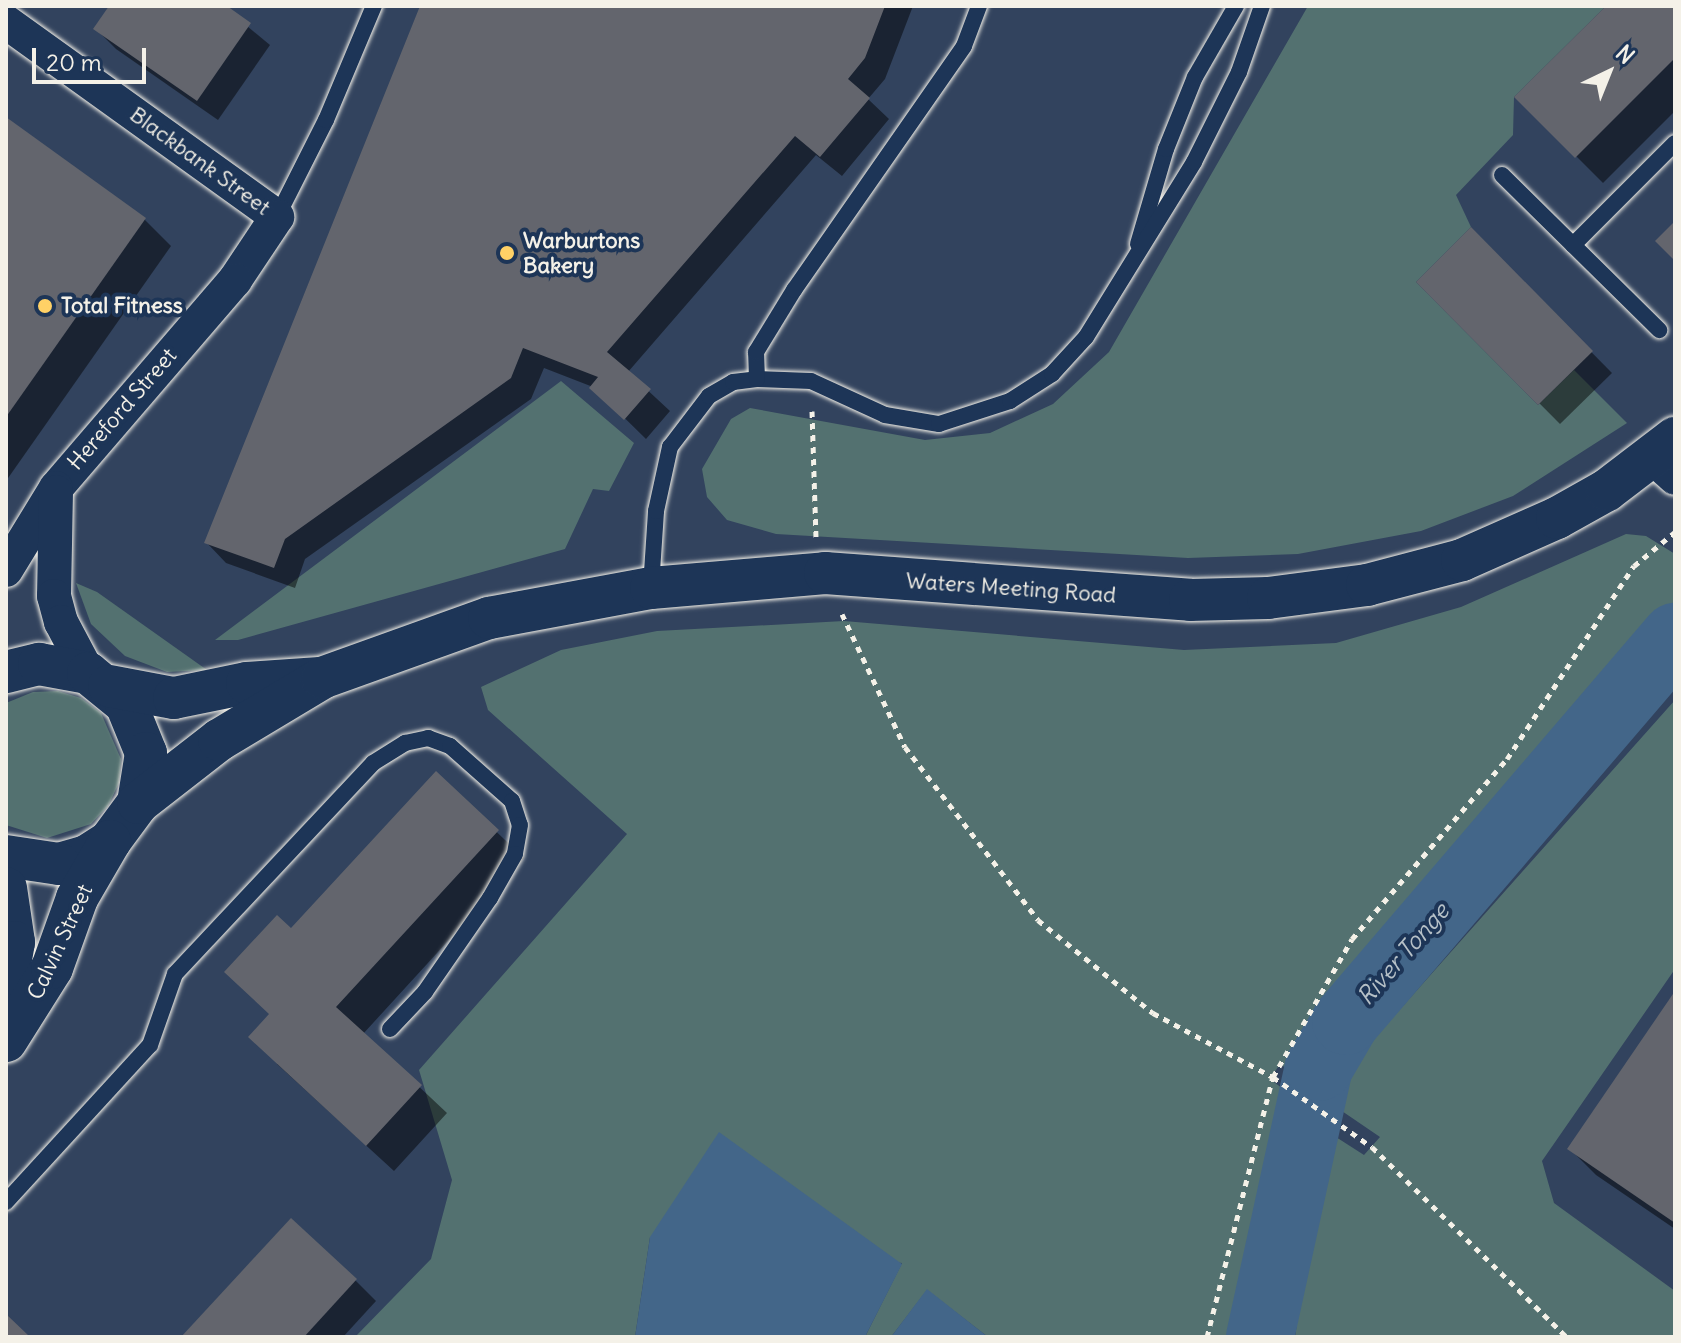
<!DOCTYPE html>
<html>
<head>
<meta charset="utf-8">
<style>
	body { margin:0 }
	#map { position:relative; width:1681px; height:1343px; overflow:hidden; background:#32435e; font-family:Delius,sans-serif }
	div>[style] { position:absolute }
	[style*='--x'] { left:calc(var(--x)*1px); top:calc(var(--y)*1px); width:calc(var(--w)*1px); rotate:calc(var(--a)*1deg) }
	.green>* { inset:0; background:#537170 }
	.water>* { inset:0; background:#436689 }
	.shadow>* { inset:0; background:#0007 }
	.river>* { height:68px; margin:-34px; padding:0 34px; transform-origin:34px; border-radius:34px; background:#436689 }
	.building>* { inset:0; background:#63656d }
	.path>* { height:5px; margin-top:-2.5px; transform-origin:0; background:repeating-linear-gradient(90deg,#f4f1e8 0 6px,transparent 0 12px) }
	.roads { filter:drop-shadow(0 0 2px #f4f1e8) drop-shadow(0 0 2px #f4f1e8) }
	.service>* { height:16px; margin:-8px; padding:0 8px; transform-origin:8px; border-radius:8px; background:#1d3557 }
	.minor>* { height:34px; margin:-17px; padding:0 17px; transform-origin:17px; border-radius:17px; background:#1d3557 }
	.tertiary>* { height:42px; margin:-21px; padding:0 21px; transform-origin:21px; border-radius:21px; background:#1d3557 }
	.dots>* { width:22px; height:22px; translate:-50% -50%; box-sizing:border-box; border:4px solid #1d3557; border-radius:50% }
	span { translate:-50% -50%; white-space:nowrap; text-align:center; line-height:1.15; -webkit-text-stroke:8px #1d3557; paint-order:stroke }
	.street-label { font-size:22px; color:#f4f1e8 }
	.poi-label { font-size:22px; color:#f4f1e8; font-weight:700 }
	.left { translate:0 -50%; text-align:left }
	.water-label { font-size:24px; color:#b6c0c7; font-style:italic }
	.frame { position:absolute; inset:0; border:8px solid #f4f1e8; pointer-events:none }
	.north { position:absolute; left:1569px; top:32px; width:80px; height:80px; -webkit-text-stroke:6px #1d3557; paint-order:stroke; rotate:43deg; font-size:22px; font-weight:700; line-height:32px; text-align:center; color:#f4f1e8 }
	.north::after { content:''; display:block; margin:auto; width:28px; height:36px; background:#f4f1e8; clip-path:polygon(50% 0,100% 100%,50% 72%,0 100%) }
	.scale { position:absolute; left:32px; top:48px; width:114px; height:36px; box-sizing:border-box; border:4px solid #f4f1e8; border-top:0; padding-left:10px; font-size:24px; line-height:28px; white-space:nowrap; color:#f4f1e8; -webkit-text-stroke:6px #1d3557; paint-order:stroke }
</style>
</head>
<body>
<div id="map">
	<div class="green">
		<div style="clip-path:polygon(1308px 6px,1606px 6px,1514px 97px,1513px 135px,1456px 195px,1471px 227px,1416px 282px,1538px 405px,1574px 370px,1627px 423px,1513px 496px,1421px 531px,1298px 554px,1188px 558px,776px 534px,727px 520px,707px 497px,702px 469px,731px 419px,750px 408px,925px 440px,990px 433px,1053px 404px,1109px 352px)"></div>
		<div style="clip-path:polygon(561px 381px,634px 443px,609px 491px,593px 489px,565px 549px,238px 640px,215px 640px)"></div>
		<div style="clip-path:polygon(1626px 534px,1646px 536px,1675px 554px,1675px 612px,1515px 782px,1336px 999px,1292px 1072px,1280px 1064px,1270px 1079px,1287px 1092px,1233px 1337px,988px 1337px,927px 1290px,891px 1337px,865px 1337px,902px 1263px,650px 1237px,635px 1337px,355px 1337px,431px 1259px,452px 1180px,419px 1070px,627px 834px,488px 710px,481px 687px,561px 650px,657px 631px,844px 621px,1184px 650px,1336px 643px,1461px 607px)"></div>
		<div style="clip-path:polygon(76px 583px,97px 592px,207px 670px,167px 672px,125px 656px,91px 624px)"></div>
		<div style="clip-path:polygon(58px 691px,81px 698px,101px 713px,121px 759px,119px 783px,108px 806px,91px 824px,47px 838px,6px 825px,6px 703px,33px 692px)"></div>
		<div style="clip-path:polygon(1675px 700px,1675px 969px,1542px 1161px,1554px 1203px,1675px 1291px,1675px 1337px,1295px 1337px,1325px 1130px,1364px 1155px,1380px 1137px,1336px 1107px,1362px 1052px)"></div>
	</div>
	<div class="water">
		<div style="clip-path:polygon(719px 1132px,902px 1264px,865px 1337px,635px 1337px,650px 1237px)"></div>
		<div style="clip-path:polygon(927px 1289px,988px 1337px,891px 1337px)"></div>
	</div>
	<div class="shadow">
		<div style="clip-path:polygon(112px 6px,223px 6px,270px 45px,218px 120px,116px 49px,96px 29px)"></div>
		<div style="clip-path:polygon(422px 6px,913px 6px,885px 79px,868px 99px,889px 119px,842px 176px,816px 155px,628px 372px,670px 411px,646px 439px,593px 387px,544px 368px,531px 399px,305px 559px,295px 588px,226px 563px,206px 542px)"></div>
		<div style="clip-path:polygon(1608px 6px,1675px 6px,1675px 111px,1603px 183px,1517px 97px)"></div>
		<div style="clip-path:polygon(6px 119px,145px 220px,171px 246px,6px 481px)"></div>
		<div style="clip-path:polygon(1471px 230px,1612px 373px,1560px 424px,1419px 282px)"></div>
		<div style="clip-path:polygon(436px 774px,524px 858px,363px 1034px,447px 1113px,394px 1171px,277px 1064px,271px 1015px,291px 931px)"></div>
		<div style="clip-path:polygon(1675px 994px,1675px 1229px,1596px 1175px,1570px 1149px)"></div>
		<div style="clip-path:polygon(355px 1280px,376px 1301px,343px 1337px,184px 1337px)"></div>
	</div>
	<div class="river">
		<div style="--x:1260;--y:1337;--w:276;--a:-77.7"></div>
		<div style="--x:1319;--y:1067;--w:53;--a:-59.6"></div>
		<div style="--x:1346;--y:1021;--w:506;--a:-49.41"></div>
	</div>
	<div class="building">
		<div style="clip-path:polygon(109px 6px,227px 6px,251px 23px,197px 101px,93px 29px)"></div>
		<div style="clip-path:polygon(420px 6px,885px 6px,865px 58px,848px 79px,870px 98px,820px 157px,795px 136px,607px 352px,651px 389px,624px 420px,589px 388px,598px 377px,523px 348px,511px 378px,285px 539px,274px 568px,204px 543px)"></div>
		<div style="clip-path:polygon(1606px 6px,1675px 6px,1675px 58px,1575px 158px,1514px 97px)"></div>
		<div style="clip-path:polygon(6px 117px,146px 218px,6px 417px)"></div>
		<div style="clip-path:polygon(1675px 221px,1675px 261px,1655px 241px)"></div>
		<div style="clip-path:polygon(1471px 227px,1593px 351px,1538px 405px,1416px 282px)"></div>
		<div style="clip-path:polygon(436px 771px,499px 830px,336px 1007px,422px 1085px,366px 1146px,248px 1037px,269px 1014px,224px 972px,277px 915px,291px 928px)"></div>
		<div style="clip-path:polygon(1675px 991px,1675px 1223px,1567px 1149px)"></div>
		<div style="clip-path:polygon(291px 1218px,357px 1279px,304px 1337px,181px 1337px)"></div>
		<div style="clip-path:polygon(6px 1314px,30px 1337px,6px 1337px)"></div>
	</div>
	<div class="path">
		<div style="--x:812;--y:411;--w:126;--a:88.2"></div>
		<div style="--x:842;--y:614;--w:147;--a:64.7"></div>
		<div style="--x:905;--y:747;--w:218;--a:52.4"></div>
		<div style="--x:1038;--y:920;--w:148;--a:39"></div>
		<div style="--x:1153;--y:1013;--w:136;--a:28.1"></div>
		<div style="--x:1273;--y:1077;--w:121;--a:35.3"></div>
		<div style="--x:1372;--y:1147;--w:272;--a:44.3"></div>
		<div style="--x:1207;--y:1337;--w:268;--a:-75.8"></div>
		<div style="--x:1273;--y:1077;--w:159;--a:-60.2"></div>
		<div style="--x:1352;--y:939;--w:238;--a:-49.3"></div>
		<div style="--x:1507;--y:759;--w:231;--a:-56.7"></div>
		<div style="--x:1634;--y:566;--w:53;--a:-39.7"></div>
	</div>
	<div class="roads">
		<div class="service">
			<div style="--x:1502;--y:175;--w:221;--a:44.6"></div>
			<div style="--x:277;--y:217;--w:109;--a:-63.2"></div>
			<div style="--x:326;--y:120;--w:124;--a:-67.2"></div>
			<div style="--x:1138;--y:244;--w:99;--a:-73.6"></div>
			<div style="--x:1166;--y:149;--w:78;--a:-68.1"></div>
			<div style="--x:1195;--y:77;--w:82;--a:-60"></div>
			<div style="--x:1573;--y:245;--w:144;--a:-45"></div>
			<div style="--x:757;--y:379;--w:54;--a:2.1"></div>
			<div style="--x:811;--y:381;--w:81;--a:24.7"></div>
			<div style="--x:885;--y:415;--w:55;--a:9.5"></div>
			<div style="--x:939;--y:424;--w:75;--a:-17.9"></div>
			<div style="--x:1010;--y:401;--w:50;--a:-32.7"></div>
			<div style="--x:1052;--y:374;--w:50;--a:-47.4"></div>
			<div style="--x:1086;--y:337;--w:206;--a:-58.3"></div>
			<div style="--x:1194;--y:162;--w:101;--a:-63.4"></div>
			<div style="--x:1239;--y:72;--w:70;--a:-70.8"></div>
			<div style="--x:651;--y:587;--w:76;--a:-86.2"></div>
			<div style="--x:656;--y:511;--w:66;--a:-77.7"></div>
			<div style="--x:670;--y:447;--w:64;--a:-52.6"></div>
			<div style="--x:709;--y:396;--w:28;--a:-30"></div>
			<div style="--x:733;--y:382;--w:24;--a:-7"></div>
			<div style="--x:757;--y:379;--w:27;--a:-92"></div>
			<div style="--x:756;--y:352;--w:73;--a:-58.5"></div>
			<div style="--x:794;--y:290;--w:297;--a:-55.1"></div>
			<div style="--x:964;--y:46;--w:43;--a:-69.4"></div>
			<div style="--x:6;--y:1202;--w:213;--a:-47.5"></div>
			<div style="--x:150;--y:1045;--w:75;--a:-70.6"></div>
			<div style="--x:175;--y:974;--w:289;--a:-46.8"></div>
			<div style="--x:373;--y:763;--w:38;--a:-32"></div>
			<div style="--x:405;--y:743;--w:24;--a:-12"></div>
			<div style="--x:428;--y:738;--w:23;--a:20"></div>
			<div style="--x:450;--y:746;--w:83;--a:41.6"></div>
			<div style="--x:512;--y:801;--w:25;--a:72"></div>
			<div style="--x:520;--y:825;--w:29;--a:100"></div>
			<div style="--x:515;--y:854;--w:51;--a:119.6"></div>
			<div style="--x:490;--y:898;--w:114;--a:124.7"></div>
			<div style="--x:425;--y:992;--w:51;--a:133.4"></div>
		</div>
		<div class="minor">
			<div style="--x:6;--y:22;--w:334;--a:35.7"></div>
			<div style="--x:277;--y:217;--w:76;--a:123.7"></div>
			<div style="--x:235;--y:280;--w:274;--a:130.7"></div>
			<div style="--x:56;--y:488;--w:96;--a:121.4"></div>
			<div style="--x:1652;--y:457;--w:31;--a:42"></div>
			<div style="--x:56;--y:492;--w:104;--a:91.1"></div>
			<div style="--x:54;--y:596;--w:27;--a:75"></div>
			<div style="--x:61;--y:622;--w:58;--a:62.1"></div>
		</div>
		<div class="tertiary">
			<div style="--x:6;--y:672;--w:34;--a:-14"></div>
			<div style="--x:39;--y:664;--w:50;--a:10.4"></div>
			<div style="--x:88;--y:673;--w:49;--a:39.2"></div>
			<div style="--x:126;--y:704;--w:53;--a:67.8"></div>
			<div style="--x:146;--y:753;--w:51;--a:99.1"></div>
			<div style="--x:138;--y:803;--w:47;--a:126.4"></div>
			<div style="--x:110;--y:841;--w:27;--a:147"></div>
			<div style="--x:87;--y:856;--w:29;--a:164"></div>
			<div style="--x:59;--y:864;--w:54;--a:-171.4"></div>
			<div style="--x:109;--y:686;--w:66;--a:10.5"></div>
			<div style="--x:174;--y:698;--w:75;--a:-11.6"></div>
			<div style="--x:247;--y:683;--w:73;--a:-3.9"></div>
			<div style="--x:138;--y:803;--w:103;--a:-37.9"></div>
			<div style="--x:219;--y:740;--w:120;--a:-31"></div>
			<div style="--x:322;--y:678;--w:177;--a:-19.8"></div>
			<div style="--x:489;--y:618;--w:165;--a:-10.5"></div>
			<div style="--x:651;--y:588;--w:175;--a:-4.9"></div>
			<div style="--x:825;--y:573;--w:366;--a:4.2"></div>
			<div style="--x:1190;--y:600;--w:78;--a:-1.5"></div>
			<div style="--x:1268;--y:598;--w:100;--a:-7.5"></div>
			<div style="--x:1367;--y:585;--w:98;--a:-14.7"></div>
			<div style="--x:1462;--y:560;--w:104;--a:-23.9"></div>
			<div style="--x:1557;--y:518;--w:57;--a:-29.2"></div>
			<div style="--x:1607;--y:490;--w:86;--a:-37.4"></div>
			<div style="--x:6;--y:888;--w:55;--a:81.6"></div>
			<div style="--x:14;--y:942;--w:47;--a:99.9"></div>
			<div style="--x:6;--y:1041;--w:86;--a:-57.8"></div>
			<div style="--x:52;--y:968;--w:74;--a:-70.3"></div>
			<div style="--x:77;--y:898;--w:66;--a:-59.9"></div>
		</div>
	</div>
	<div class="dots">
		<div style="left:507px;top:253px;background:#ffd166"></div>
		<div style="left:45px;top:306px;background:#ffd166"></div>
	</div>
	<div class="street-label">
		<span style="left:200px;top:161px;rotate:36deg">Blackbank Street</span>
		<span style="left:122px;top:409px;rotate:-49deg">Hereford Street</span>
		<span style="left:1011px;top:588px;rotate:4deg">Waters Meeting Road</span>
		<span style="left:60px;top:942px;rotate:-65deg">Calvin Street</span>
	</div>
	<div class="poi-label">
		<span class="left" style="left:523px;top:253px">Warburtons<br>Bakery</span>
		<span class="left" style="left:61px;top:306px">Total Fitness</span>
	</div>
	<div class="water-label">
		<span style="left:1403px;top:954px;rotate:-49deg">River Tonge</span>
	</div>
	<div class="frame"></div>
	<div class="north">N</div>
	<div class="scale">20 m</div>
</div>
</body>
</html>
